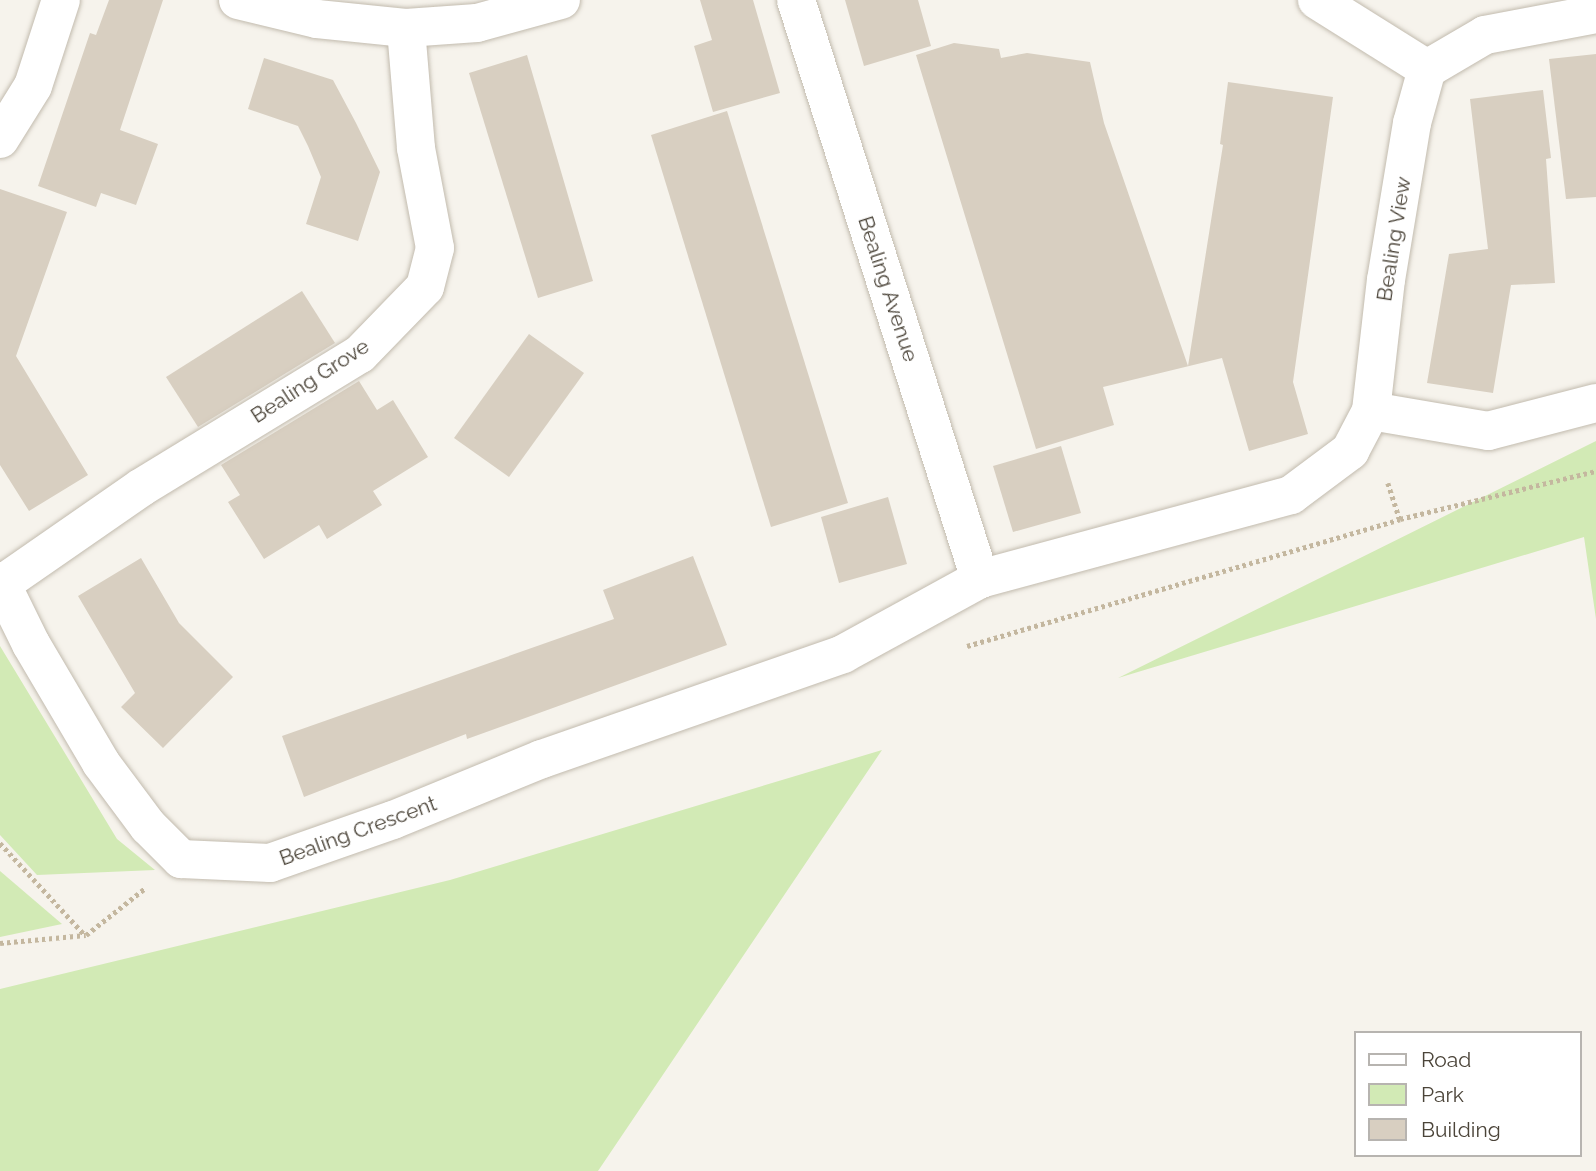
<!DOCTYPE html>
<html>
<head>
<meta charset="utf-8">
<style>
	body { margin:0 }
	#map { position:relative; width:1596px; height:1171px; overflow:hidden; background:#f6f3ec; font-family:Raleway,sans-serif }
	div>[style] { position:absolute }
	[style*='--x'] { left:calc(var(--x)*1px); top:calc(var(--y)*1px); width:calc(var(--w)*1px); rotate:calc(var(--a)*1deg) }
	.green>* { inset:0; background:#d2eab5 }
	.building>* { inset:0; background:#d8cfc1 }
	.path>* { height:4.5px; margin-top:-2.25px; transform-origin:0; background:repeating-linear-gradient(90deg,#c4b79f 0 3.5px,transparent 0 7px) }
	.roads { filter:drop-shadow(0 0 2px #c2bbae) drop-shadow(0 0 2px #c2bbae) }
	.street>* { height:38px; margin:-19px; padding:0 19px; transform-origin:19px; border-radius:19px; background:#fff }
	span { translate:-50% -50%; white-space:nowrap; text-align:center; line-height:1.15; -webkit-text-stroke:6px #fff; paint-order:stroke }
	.street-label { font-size:21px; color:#4b4439 }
	.legend { position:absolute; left:1354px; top:1031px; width:228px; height:126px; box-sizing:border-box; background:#fff; border:2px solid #b7b4b0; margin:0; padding:9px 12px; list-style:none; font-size:21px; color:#4b4439 }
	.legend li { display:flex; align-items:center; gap:14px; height:35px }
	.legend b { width:35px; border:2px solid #b7b4b0 }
</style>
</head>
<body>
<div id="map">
	<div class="green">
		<div style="clip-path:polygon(1596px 441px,1596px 619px,1584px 537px,1118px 678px)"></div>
		<div style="clip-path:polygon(0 646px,117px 839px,155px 870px,37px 875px,0 835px)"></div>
		<div style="clip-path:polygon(882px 750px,598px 1171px,0 1171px,0 989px,450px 880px)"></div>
		<div style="clip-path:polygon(0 871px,62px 924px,0 937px)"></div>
	</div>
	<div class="building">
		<div style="clip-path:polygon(109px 0,163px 0,120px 130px,158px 144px,136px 205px,101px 193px,96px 207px,38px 186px,90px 33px,96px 35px)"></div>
		<div style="clip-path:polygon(700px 0,753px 0,780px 93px,713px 112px,694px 46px,712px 40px)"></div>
		<div style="clip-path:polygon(845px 0,918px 0,931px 46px,864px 66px)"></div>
		<div style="clip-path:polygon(954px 43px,999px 49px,1001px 58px,1027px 53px,1090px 62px,1104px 123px,1188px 366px,1223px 145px,1220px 144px,1228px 82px,1333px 97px,1293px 382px,1308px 434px,1249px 451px,1222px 358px,1103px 387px,1114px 425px,1036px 449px,916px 55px)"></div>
		<div style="clip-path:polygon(1596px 54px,1596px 197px,1566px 199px,1549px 59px)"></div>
		<div style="clip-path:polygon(527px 55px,593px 281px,538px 298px,469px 73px)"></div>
		<div style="clip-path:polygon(264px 58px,333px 80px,356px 123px,380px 172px,358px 241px,306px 224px,321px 177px,308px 146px,298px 126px,248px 109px)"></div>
		<div style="clip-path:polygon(1543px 90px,1551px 158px,1546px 159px,1555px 283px,1511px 285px,1493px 393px,1427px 383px,1449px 254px,1488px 249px,1470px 99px)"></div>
		<div style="clip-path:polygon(727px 111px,848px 503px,771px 527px,651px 135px)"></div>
		<div style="clip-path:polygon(0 189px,67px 212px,16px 356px,88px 475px,29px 511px,0 465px)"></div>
		<div style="clip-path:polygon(302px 291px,335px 343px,198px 427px,166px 377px)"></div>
		<div style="clip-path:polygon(529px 334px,584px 373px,509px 477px,454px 438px)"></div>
		<div style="clip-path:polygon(359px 381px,377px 410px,393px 400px,428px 457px,373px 491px,382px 505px,327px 539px,319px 525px,264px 559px,228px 502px,240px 495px,221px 465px)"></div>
		<div style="clip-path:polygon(1061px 446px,1081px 513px,1013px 532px,993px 466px)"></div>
		<div style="clip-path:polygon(888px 497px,907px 564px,839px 583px,821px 517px)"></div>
		<div style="clip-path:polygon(693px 556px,727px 645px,467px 739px,466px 734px,304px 797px,282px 736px,614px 619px,603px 590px)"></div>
		<div style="clip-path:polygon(141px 558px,179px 623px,233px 677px,163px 748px,121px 707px,135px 693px,78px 596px)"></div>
	</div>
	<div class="path">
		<div style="--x:1388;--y:483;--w:38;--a:72"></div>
		<div style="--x:967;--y:646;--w:451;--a:-16.3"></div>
		<div style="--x:1400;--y:519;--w:202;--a:-13.8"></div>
		<div style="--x:0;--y:843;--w:125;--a:47.3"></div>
		<div style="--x:0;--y:943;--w:86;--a:-5.3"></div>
		<div style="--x:86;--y:935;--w:74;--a:-38.4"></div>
	</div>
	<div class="roads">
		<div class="street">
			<div style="--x:238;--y:0;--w:81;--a:13.5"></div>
			<div style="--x:317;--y:19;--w:89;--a:5.8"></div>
			<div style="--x:406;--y:28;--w:71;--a:-4"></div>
			<div style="--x:477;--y:23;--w:87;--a:-15.3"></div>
			<div style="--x:796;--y:0;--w:608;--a:72.37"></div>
			<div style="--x:1317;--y:0;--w:130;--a:32.1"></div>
			<div style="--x:0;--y:139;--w:62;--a:-58.1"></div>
			<div style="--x:33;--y:86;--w:90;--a:-72"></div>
			<div style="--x:1371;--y:411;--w:119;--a:9.7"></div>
			<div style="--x:1488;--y:431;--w:112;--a:-14.5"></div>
			<div style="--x:0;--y:581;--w:70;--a:63.8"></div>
			<div style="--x:31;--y:644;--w:138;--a:59.5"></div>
			<div style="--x:101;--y:763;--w:79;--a:53.3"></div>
			<div style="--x:148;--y:826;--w:47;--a:45"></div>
			<div style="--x:181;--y:859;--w:89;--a:2.6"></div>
			<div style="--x:270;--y:863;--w:130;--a:-19.3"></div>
			<div style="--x:393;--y:820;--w:161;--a:-22.3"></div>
			<div style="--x:542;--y:759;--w:319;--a:-19.2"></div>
			<div style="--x:843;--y:654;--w:156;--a:-28.7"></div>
			<div style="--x:980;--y:579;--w:322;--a:-15.1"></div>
			<div style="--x:1291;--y:495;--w:74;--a:-36.7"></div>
			<div style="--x:1350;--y:451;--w:45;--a:-62.3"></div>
			<div style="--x:1371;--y:411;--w:132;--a:-83.5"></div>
			<div style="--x:1386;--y:280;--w:159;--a:-80.6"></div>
			<div style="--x:1412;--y:123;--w:56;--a:-74.5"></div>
			<div style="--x:1427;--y:69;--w:67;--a:-30.4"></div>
			<div style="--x:1485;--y:35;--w:113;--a:-10.7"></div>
			<div style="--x:2;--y:584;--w:170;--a:-34.7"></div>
			<div style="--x:142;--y:487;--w:255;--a:-31.4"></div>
			<div style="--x:360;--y:354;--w:93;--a:-45.9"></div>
			<div style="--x:425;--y:287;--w:40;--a:-75.6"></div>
			<div style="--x:435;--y:248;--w:102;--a:-100.8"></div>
			<div style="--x:416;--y:148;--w:120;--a:-94.8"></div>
		</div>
	</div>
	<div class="street-label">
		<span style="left:1394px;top:239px;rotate:-81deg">Bealing View</span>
		<span style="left:888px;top:289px;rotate:72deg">Bealing Avenue</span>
		<span style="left:310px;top:381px;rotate:-33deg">Bealing Grove</span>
		<span style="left:358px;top:831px;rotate:-20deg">Bealing Crescent</span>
	</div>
	<ul class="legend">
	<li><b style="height:9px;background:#fff"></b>Road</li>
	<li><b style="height:19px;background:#d2eab5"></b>Park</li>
	<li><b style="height:19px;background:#d8cfc1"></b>Building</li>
	</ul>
</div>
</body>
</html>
